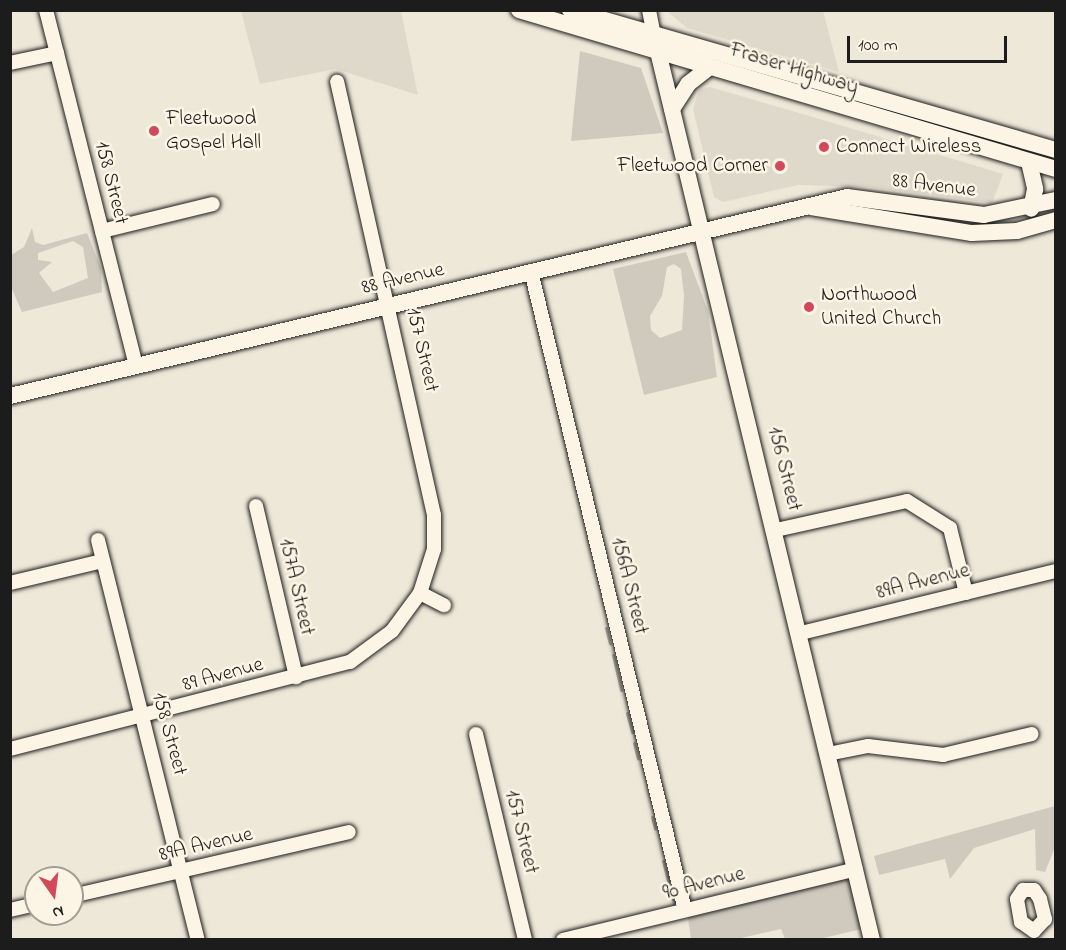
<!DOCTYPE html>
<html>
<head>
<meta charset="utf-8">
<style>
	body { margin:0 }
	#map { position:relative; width:1066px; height:950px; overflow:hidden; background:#eee8d9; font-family:"Indie Flower",sans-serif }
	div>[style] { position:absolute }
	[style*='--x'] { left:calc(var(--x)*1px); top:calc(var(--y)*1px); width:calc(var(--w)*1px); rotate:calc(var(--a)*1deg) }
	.built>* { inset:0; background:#ded9cb }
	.green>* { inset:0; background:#cfcabd }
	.stream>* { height:3px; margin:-1.5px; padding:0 1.5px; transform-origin:1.5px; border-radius:1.5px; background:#a7a299 }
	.roads { filter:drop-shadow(0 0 2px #1c1c1c) drop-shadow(0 0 2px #1c1c1c) }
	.minor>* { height:14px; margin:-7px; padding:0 7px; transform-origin:7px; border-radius:7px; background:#fcf5e5 }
	.major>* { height:16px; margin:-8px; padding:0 8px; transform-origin:8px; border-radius:8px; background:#fcf5e5 }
	.dots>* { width:16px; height:16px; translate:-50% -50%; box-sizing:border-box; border:3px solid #fcf5e5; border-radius:50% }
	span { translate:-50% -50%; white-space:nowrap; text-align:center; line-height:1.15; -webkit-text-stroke:5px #fcf5e5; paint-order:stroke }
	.street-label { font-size:21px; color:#1c1c1c }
	.poi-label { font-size:21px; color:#1c1c1c }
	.left { translate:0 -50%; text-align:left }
	.right { translate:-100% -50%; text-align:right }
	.frame { position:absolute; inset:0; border:12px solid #1c1c1c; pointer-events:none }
	.north { position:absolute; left:24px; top:866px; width:60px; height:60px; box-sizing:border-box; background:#fcf5e5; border:2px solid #a29e95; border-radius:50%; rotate:166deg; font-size:16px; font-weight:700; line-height:24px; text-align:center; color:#1c1c1c }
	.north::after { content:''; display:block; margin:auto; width:21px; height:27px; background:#d1495b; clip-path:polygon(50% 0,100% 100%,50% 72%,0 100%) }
	.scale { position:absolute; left:847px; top:36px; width:160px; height:27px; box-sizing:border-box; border:3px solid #1c1c1c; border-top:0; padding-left:8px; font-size:18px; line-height:21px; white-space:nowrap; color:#1c1c1c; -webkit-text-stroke:4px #fcf5e5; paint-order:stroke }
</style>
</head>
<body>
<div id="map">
	<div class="built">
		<div style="clip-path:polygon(241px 11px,401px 11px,418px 95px,336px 69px,260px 84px)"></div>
		<div style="clip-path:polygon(667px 11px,823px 11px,839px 72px,687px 28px)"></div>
		<div style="clip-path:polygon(710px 87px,813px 117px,1003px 174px,992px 203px,868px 187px,798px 185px,723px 202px,714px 197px,693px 109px,699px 90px)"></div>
	</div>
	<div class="green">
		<div style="clip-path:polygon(580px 51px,641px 68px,663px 133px,571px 141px)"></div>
		<div style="clip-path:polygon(evenodd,32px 228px,35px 242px,43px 245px,87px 233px,101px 268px,102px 292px,22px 312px,11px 287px,11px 255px,24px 247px,32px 228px,73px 241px,83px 247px,88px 278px,53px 292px,39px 273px,52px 262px,38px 260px,38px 253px,73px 241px)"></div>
		<div style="clip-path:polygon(evenodd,686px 252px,708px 311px,717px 377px,644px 395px,613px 269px,686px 252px,674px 264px,681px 269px,684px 296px,682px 330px,660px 338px,651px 330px,650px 316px,662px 296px,667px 267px,674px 264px)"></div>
		<div style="clip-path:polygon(1055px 806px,1055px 847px,1045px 872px,1036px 870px,1035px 829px,974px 848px,950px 879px,945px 859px,879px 875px,874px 856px)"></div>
		<div style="clip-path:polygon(842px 877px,852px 883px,862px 929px,819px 939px,785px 939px,781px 929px,737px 939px,691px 939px,688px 918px,693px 913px)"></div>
	</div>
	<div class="stream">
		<div style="--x:606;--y:628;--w:16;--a:76"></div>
		<div style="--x:613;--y:655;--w:36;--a:77"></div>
		<div style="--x:627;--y:713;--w:20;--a:75"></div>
		<div style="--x:634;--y:743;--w:16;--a:76"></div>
		<div style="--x:652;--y:817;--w:12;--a:76"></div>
		<div style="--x:663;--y:861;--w:40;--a:75.6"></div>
	</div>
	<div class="roads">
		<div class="minor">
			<div style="--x:46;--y:10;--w:367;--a:75.8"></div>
			<div style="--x:649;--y:10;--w:25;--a:79"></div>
			<div style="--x:10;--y:63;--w:48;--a:-12"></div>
			<div style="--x:102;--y:231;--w:114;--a:-13.7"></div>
			<div style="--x:531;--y:271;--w:657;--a:76.45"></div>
			<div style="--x:256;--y:506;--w:176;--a:76.8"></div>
			<div style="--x:776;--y:530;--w:134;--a:-12.5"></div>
			<div style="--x:907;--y:501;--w:51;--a:32.1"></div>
			<div style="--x:950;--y:528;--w:67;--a:76.2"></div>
			<div style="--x:98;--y:540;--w:412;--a:76"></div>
			<div style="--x:10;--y:583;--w:95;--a:-13.4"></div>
			<div style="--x:420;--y:593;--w:27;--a:27"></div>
			<div style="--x:801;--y:633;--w:262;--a:-13.7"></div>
			<div style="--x:476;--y:734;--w:212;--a:76.6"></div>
			<div style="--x:10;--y:749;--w:351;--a:-14.4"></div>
			<div style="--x:350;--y:662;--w:52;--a:-36.4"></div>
			<div style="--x:392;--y:631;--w:47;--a:-53.6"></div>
			<div style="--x:420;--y:593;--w:46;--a:-72.3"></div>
			<div style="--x:434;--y:549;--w:34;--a:-90"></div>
			<div style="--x:434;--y:515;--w:444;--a:-102.6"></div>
			<div style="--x:828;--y:754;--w:41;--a:-11.3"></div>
			<div style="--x:868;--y:746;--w:76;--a:6.8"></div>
			<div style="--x:943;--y:755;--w:91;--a:-13.3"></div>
			<div style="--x:1023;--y:890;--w:11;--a:0"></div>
			<div style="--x:1034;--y:890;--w:11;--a:56"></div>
			<div style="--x:1040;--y:899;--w:21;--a:76"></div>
			<div style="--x:1045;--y:919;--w:16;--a:133"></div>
			<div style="--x:1034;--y:931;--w:16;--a:-145"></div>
			<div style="--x:1021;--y:922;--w:23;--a:-100"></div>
			<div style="--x:1017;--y:899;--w:11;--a:-56"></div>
			<div style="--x:72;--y:896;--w:284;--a:-13"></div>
			<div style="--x:10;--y:910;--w:27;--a:-13"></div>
			<div style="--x:563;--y:940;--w:301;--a:-13.6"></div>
		</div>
		<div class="major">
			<div style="--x:519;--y:10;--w:560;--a:16.49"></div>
			<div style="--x:570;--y:10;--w:506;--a:16.07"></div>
			<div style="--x:654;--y:35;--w:931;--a:76.46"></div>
			<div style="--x:672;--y:109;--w:30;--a:-57"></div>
			<div style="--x:688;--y:84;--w:28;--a:-38"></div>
			<div style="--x:1029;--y:162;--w:28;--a:77"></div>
			<div style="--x:1035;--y:189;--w:20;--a:101"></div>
			<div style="--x:811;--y:207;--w:163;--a:9.2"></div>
			<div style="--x:972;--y:233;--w:45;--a:-2.5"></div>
			<div style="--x:1017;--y:231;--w:41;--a:-15.8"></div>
			<div style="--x:10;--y:396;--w:860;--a:-13.37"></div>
			<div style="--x:847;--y:197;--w:138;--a:7.5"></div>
			<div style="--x:984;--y:215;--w:74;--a:-11.8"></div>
		</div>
	</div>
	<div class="dots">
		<div style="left:154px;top:131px;background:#d1495b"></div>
		<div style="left:824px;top:147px;background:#d1495b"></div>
		<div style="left:780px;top:166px;background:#d1495b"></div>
		<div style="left:809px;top:307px;background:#d1495b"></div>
	</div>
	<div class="street-label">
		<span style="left:794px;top:69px;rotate:17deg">Fraser Highway</span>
		<span style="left:111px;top:183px;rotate:76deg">158 Street</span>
		<span style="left:934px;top:186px;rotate:7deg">88 Avenue</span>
		<span style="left:403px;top:279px;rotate:-13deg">88 Avenue</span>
		<span style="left:422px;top:350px;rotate:77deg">157 Street</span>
		<span style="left:784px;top:469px;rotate:76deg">156 Street</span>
		<span style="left:923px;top:582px;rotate:-14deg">89A Avenue</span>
		<span style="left:629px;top:586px;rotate:76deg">156A Street</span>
		<span style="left:296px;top:587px;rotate:77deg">157A Street</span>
		<span style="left:223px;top:675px;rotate:-15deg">89 Avenue</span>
		<span style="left:169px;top:734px;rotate:75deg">158 Street</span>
		<span style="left:521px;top:832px;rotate:76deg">157 Street</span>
		<span style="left:206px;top:845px;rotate:-13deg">89A Avenue</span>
		<span style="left:704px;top:884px;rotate:-14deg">90 Avenue</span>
	</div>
	<div class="poi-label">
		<span class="left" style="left:166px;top:131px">Fleetwood<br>Gospel Hall</span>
		<span class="left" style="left:836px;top:147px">Connect Wireless</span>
		<span class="right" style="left:768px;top:166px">Fleetwood Corner</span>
		<span class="left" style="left:821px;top:307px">Northwood<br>United Church</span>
	</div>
	<div class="frame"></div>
	<div class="north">N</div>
	<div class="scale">100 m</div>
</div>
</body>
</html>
